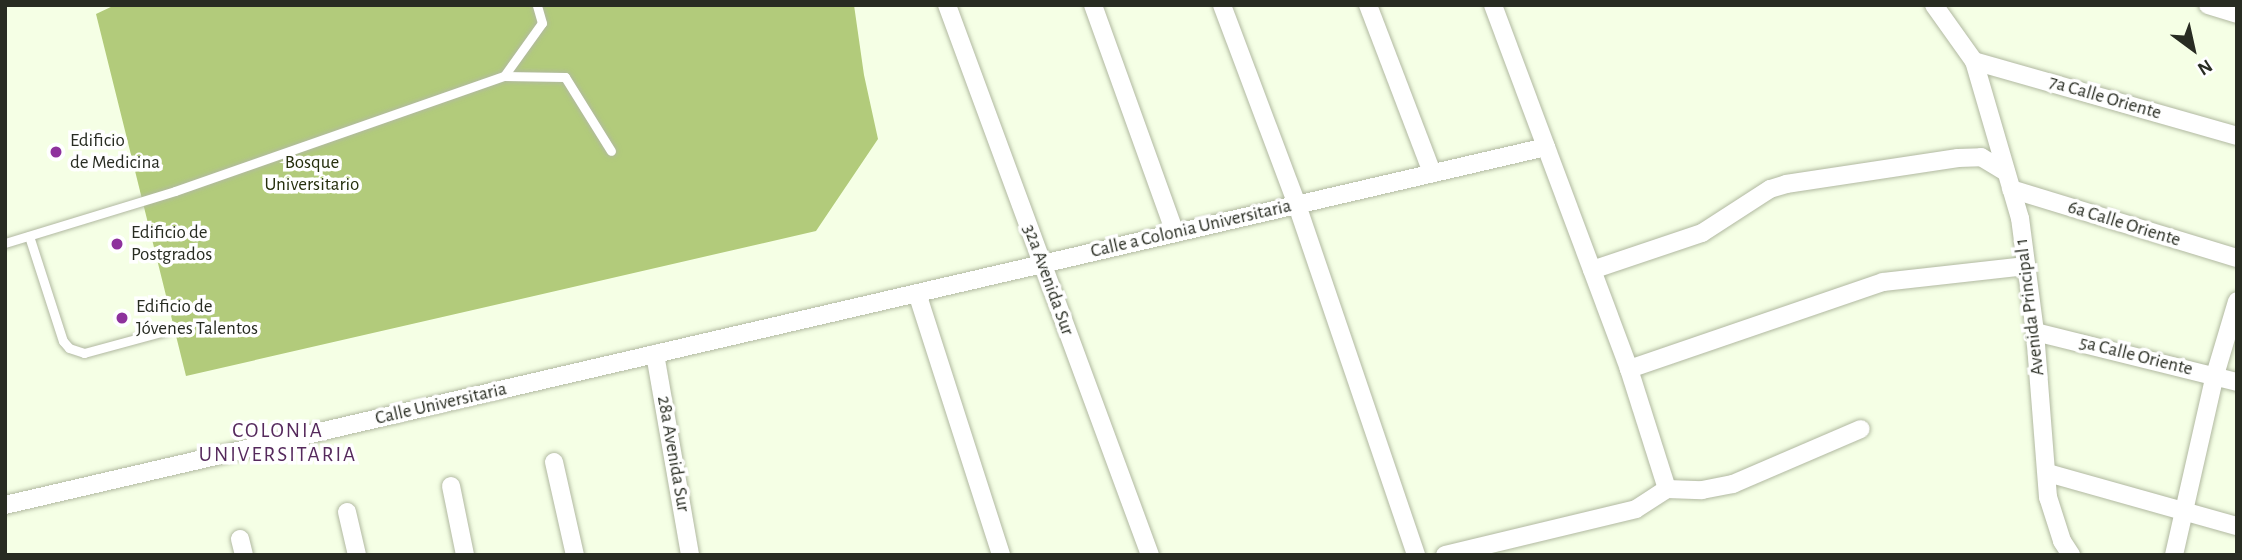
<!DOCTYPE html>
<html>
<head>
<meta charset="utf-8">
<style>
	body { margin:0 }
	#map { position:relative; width:2242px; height:560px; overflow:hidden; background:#f5ffe5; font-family:"Alegreya Sans",sans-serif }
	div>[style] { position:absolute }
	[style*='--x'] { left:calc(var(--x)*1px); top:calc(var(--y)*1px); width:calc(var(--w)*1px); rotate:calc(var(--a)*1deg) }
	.forest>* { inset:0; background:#b2cb7b }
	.roads { filter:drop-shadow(0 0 2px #b1b9a1) drop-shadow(0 0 2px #b1b9a1) }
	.lane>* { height:9px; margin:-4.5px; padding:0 4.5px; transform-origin:4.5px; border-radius:4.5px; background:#fff }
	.street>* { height:18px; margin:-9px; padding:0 9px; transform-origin:9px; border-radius:9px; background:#fff }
	.dots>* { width:19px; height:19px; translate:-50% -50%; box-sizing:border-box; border:4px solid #fff; border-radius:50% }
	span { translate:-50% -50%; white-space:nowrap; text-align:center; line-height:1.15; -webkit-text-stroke:7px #fff; paint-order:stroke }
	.street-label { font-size:19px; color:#282c22 }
	.poi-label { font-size:19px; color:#282c22 }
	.left { translate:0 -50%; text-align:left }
	.park-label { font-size:19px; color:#262f0d }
	.neighbourhood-label { font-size:21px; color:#55295c; letter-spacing:2px }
	.frame { position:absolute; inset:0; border:7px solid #282c22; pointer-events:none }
	.north { position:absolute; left:2158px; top:14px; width:70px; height:70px; -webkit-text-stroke:5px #fff; paint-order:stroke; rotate:147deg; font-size:19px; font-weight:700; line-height:28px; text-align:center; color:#282c22 }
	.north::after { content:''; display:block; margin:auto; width:24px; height:32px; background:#282c22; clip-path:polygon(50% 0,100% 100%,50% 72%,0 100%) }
</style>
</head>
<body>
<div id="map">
	<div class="forest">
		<div style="clip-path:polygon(115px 5px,854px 5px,864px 75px,878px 139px,816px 231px,186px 376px,96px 14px)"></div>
	</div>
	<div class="roads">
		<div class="lane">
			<div style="--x:504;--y:76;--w:65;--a:-54.4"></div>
			<div style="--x:542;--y:23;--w:19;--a:-106"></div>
			<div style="--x:29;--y:236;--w:110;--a:72.1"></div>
			<div style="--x:63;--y:341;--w:9;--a:49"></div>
			<div style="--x:69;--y:348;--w:16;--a:18"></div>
			<div style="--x:84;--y:353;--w:84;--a:-15.2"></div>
			<div style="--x:5;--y:243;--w:178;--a:-17"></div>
			<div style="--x:175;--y:191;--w:349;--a:-19.3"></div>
			<div style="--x:504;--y:76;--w:61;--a:0.9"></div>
			<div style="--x:565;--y:77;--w:87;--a:58.1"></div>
		</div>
		<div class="street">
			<div style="--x:947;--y:5;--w:586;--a:69.74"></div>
			<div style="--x:1093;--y:5;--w:242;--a:70.2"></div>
			<div style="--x:1222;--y:5;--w:214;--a:69.4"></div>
			<div style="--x:1297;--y:205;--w:370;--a:71.2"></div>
			<div style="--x:1368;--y:5;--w:180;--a:69.1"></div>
			<div style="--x:1493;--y:5;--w:389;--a:69.5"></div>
			<div style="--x:1629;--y:369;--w:126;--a:72.4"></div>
			<div style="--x:1934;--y:5;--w:69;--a:54.5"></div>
			<div style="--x:1974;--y:61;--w:164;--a:73.7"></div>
			<div style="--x:2020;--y:218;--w:115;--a:82.5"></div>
			<div style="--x:2035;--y:332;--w:166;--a:85.5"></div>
			<div style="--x:2048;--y:497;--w:46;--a:72.3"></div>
			<div style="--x:2062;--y:541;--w:17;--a:57"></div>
			<div style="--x:2208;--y:5;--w:30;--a:17"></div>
			<div style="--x:1974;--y:61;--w:273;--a:15.9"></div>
			<div style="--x:2011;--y:189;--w:236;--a:17"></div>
			<div style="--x:1592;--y:270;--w:116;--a:-18.6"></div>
			<div style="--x:1702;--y:233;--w:81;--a:-32.9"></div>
			<div style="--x:1770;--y:189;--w:17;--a:-17"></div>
			<div style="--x:1786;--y:184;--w:174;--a:-8.6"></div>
			<div style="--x:1958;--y:158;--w:23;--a:-2"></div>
			<div style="--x:1981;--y:157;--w:29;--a:31"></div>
			<div style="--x:917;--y:293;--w:275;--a:72.2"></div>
			<div style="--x:2035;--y:332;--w:208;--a:13.9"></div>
			<div style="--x:655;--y:354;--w:204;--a:80.1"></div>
			<div style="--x:1629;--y:369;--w:268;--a:-18.9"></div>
			<div style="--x:1883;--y:282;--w:144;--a:-6.4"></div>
			<div style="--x:554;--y:462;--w:95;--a:77.3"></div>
			<div style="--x:2048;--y:473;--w:196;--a:15.7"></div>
			<div style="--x:451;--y:486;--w:70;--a:78.5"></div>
			<div style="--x:5;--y:505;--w:1582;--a:-13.08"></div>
			<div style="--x:347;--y:512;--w:44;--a:76.9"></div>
			<div style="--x:240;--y:539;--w:16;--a:76"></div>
			<div style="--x:1445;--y:555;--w:196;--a:-13.5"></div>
			<div style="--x:1636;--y:509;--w:37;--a:-33"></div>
			<div style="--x:1667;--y:489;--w:35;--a:2"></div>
			<div style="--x:1702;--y:490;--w:32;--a:-11"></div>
			<div style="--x:1733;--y:484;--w:139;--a:-23.3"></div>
			<div style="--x:2174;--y:555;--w:185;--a:-77.2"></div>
			<div style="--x:2215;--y:375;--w:77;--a:-73.4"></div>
		</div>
	</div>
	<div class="dots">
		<div style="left:56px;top:152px;background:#8e329c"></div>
		<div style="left:117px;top:244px;background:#8e329c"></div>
		<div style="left:122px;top:318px;background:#8e329c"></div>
	</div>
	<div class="street-label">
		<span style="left:2105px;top:98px;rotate:16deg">7a Calle Oriente</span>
		<span style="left:2124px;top:224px;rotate:17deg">6a Calle Oriente</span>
		<span style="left:1191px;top:229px;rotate:-13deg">Calle a Colonia Universitaria</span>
		<span style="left:1048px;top:280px;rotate:70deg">32a Avenida Sur</span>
		<span style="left:2030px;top:307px;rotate:-97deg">Avenida Principal 1</span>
		<span style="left:2136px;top:356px;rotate:14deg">5a Calle Oriente</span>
		<span style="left:441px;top:404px;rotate:-13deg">Calle Universitaria</span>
		<span style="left:673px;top:454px;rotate:80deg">28a Avenida Sur</span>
	</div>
	<div class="poi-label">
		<span class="left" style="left:70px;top:152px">Edificio<br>de Medicina</span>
		<span class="left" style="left:131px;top:244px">Edificio de<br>Postgrados</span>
		<span class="left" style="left:136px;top:318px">Edificio de<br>Jóvenes Talentos</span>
	</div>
	<div class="park-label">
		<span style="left:312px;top:174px">Bosque<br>Universitario</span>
	</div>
	<div class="neighbourhood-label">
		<span style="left:278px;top:443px">COLONIA<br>UNIVERSITARIA</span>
	</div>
	<div class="frame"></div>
	<div class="north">N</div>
</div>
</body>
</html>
